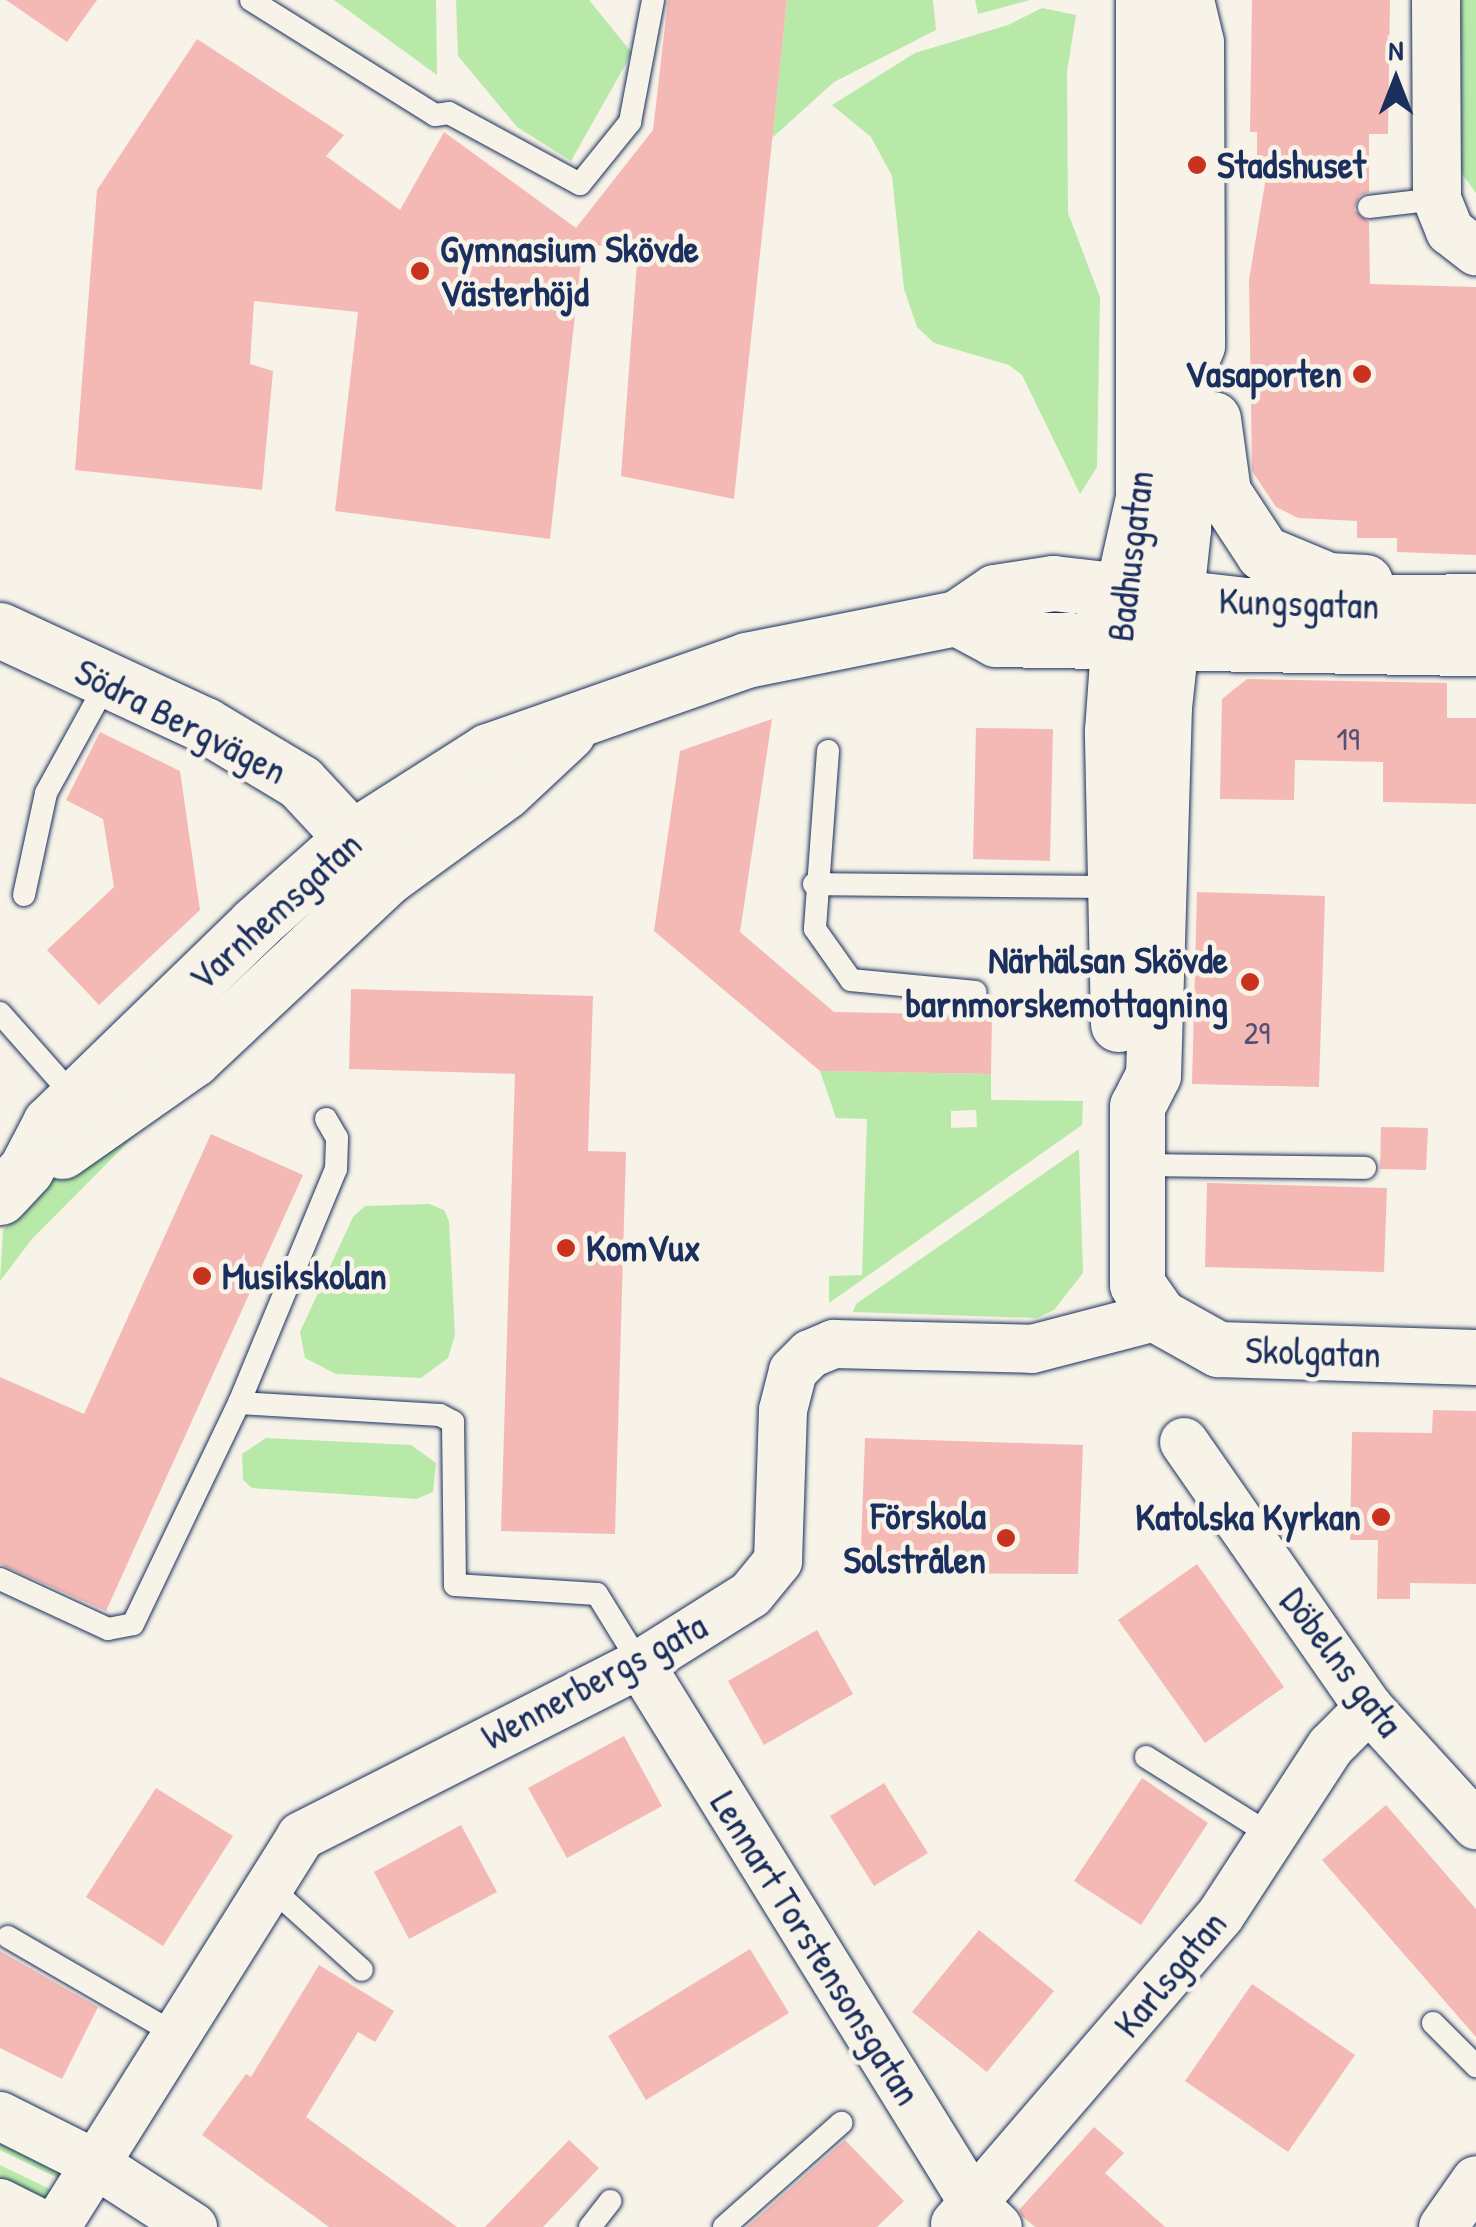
<!DOCTYPE html>
<html>
<head>
<meta charset="utf-8">
<style>
	body { margin:0 }
	#map { position:relative; width:1476px; height:2227px; overflow:hidden; background:#f7f3e8; font-family:"Patrick Hand",sans-serif }
	div>[style] { position:absolute }
	[style*='--x'] { left:calc(var(--x)*1px); top:calc(var(--y)*1px); width:calc(var(--w)*1px); rotate:calc(var(--a)*1deg) }
	.green>* { inset:0; background:#b8e9a9 }
	.building>* { inset:0; background:#f5b9b5 }
	.roads { filter:drop-shadow(0 0 2px #1b2f5e) drop-shadow(0 0 2px #1b2f5e) }
	.lane>* { height:22px; margin:-11px; padding:0 11px; transform-origin:11px; border-radius:11px; background:#f7f3e8 }
	.street>* { height:48px; margin:-24px; padding:0 24px; transform-origin:24px; border-radius:24px; background:#f7f3e8 }
	.secondary>* { height:55px; margin:-27.5px; padding:0 27.5px; transform-origin:27.5px; border-radius:27.5px; background:#f7f3e8 }
	.dots>* { width:28px; height:28px; translate:-50% -50%; box-sizing:border-box; border:5px solid #f7f3e8; border-radius:50% }
	span { translate:-50% -50%; white-space:nowrap; text-align:center; line-height:1.15; -webkit-text-stroke:9px #f7f3e8; paint-order:stroke }
	.number-label { font-size:32px; color:#525274 }
	.number-label span { -webkit-text-stroke-width:0 }
	.poi-label { font-size:38px; color:#1b2f5e; font-weight:700 }
	.left { translate:0 -50%; text-align:left }
	.right { translate:-100% -50%; text-align:right }
	.street-label { font-size:38px; color:#1b2f5e }
	.north { position:absolute; left:1346px; top:30px; width:100px; height:100px; -webkit-text-stroke:8px #f7f3e8; paint-order:stroke; rotate:0deg; font-size:28px; font-weight:700; line-height:40px; text-align:center; color:#1b2f5e }
	.north::after { content:''; display:block; margin:auto; width:35px; height:45px; background:#1b2f5e; clip-path:polygon(50% 0,100% 100%,50% 72%,0 100%) }
</style>
</head>
<body>
<div id="map">
	<div class="green">
		<div style="clip-path:polygon(334px 0,436px 0,437px 75px)"></div>
		<div style="clip-path:polygon(456px 0,589px 0,632px 53px,571px 161px,517px 127px,458px 56px)"></div>
		<div style="clip-path:polygon(787px 0,933px 0,936px 30px,834px 82px,772px 138px)"></div>
		<div style="clip-path:polygon(975px 0,1030px 0,978px 14px)"></div>
		<div style="clip-path:polygon(1461px 0,1476px 0,1476px 193px,1460px 171px,1456px 135px)"></div>
		<div style="clip-path:polygon(1042px 8px,1076px 15px,1067px 72px,1068px 213px,1100px 297px,1097px 467px,1080px 494px,1022px 375px,1009px 365px,934px 343px,917px 327px,904px 289px,892px 176px,871px 137px,832px 105px,915px 53px,1008px 25px)"></div>
		<div style="clip-path:polygon(evenodd,820px 1071px,991px 1074px,991px 1100px,1083px 1101px,1082px 1125px,829px 1303px,829px 1276px,862px 1275px,867px 1119px,836px 1118px,820px 1071px,976px 1110px,977px 1127px,951px 1128px,951px 1111px,976px 1110px)"></div>
		<div style="clip-path:polygon(169px 1101px,32px 1239px,0 1281px,3px 1230px,88px 1144px)"></div>
		<div style="clip-path:polygon(1079px 1149px,1083px 1273px,1054px 1310px,1037px 1318px,853px 1312px,856px 1304px)"></div>
		<div style="clip-path:polygon(429px 1204px,444px 1210px,449px 1221px,455px 1335px,448px 1358px,421px 1378px,336px 1374px,305px 1358px,300px 1332px,353px 1217px,365px 1206px)"></div>
		<div style="clip-path:polygon(266px 1438px,411px 1445px,436px 1463px,433px 1492px,416px 1499px,252px 1488px,243px 1480px,242px 1454px)"></div>
		<div style="clip-path:polygon(0 2131px,60px 2159px,64px 2181px,0 2150px)"></div>
		<div style="clip-path:polygon(0 2165px,58px 2193px,51px 2203px,0 2186px)"></div>
	</div>
	<div class="building">
		<div style="clip-path:polygon(6px 0,97px 0,67px 42px)"></div>
		<div style="clip-path:polygon(668px 0,787px 0,734px 499px,621px 476px,638px 249px,583px 244px,550px 539px,335px 511px,358px 312px,254px 301px,250px 364px,273px 371px,262px 490px,75px 470px,97px 190px,197px 39px,344px 135px,326px 156px,400px 210px,444px 132px,576px 228px,653px 130px)"></div>
		<div style="clip-path:polygon(1252px 0,1390px 0,1388px 134px,1369px 134px,1369px 192px,1359px 196px,1354px 210px,1369px 222px,1370px 284px,1476px 287px,1476px 555px,1397px 552px,1397px 538px,1357px 538px,1357px 521px,1298px 518px,1276px 507px,1252px 471px,1249px 280px,1266px 177px,1257px 177px,1257px 132px,1250px 132px)"></div>
		<div style="clip-path:polygon(1247px 679px,1447px 683px,1447px 718px,1476px 718px,1476px 804px,1383px 802px,1383px 762px,1295px 760px,1294px 800px,1220px 799px,1222px 699px)"></div>
		<div style="clip-path:polygon(772px 719px,740px 932px,834px 1012px,992px 1015px,991px 1074px,820px 1071px,654px 931px,680px 751px)"></div>
		<div style="clip-path:polygon(976px 728px,1053px 729px,1050px 861px,973px 859px)"></div>
		<div style="clip-path:polygon(100px 732px,180px 771px,200px 910px,99px 1005px,47px 950px,114px 887px,103px 819px,66px 800px)"></div>
		<div style="clip-path:polygon(1197px 892px,1325px 896px,1319px 1087px,1192px 1084px)"></div>
		<div style="clip-path:polygon(351px 989px,593px 996px,588px 1151px,626px 1152px,615px 1534px,501px 1531px,515px 1074px,349px 1069px)"></div>
		<div style="clip-path:polygon(1381px 1127px,1428px 1128px,1426px 1170px,1380px 1169px)"></div>
		<div style="clip-path:polygon(211px 1134px,303px 1175px,106px 1611px,0 1564px,0 1377px,84px 1414px)"></div>
		<div style="clip-path:polygon(1207px 1183px,1387px 1188px,1384px 1272px,1205px 1267px)"></div>
		<div style="clip-path:polygon(1433px 1410px,1476px 1411px,1476px 1584px,1410px 1583px,1410px 1599px,1377px 1599px,1378px 1540px,1350px 1540px,1352px 1432px,1432px 1433px)"></div>
		<div style="clip-path:polygon(865px 1438px,1083px 1445px,1078px 1574px,860px 1573px)"></div>
		<div style="clip-path:polygon(1197px 1564px,1284px 1687px,1205px 1743px,1118px 1620px)"></div>
		<div style="clip-path:polygon(817px 1630px,853px 1694px,764px 1745px,728px 1681px)"></div>
		<div style="clip-path:polygon(624px 1736px,662px 1806px,567px 1858px,528px 1788px)"></div>
		<div style="clip-path:polygon(1142px 1778px,1208px 1823px,1141px 1925px,1074px 1881px)"></div>
		<div style="clip-path:polygon(884px 1783px,928px 1853px,874px 1886px,830px 1816px)"></div>
		<div style="clip-path:polygon(156px 1788px,233px 1836px,163px 1946px,86px 1897px)"></div>
		<div style="clip-path:polygon(1386px 1805px,1476px 1909px,1476px 2037px,1322px 1860px)"></div>
		<div style="clip-path:polygon(461px 1825px,497px 1892px,409px 1939px,374px 1872px)"></div>
		<div style="clip-path:polygon(979px 1930px,1054px 1991px,987px 2072px,912px 2012px)"></div>
		<div style="clip-path:polygon(750px 1949px,789px 2013px,646px 2100px,608px 2036px)"></div>
		<div style="clip-path:polygon(0 1951px,98px 2007px,62px 2079px,0 2048px)"></div>
		<div style="clip-path:polygon(319px 1965px,394px 2011px,375px 2042px,358px 2032px,306px 2117px,457px 2227px,329px 2227px,202px 2135px,246px 2074px,251px 2077px)"></div>
		<div style="clip-path:polygon(1252px 1984px,1355px 2055px,1288px 2152px,1185px 2081px)"></div>
		<div style="clip-path:polygon(1094px 2127px,1124px 2153px,1105px 2173px,1165px 2227px,1035px 2227px,1022px 2216px,1019px 2210px)"></div>
		<div style="clip-path:polygon(569px 2140px,599px 2168px,543px 2227px,485px 2227px)"></div>
		<div style="clip-path:polygon(845px 2140px,904px 2201px,877px 2227px,747px 2227px)"></div>
	</div>
	<div class="roads">
		<div class="lane">
			<div style="--x:251;--y:0;--w:217;--a:32"></div>
			<div style="--x:435;--y:115;--w:14;--a:-8"></div>
			<div style="--x:449;--y:113;--w:149;--a:28.5"></div>
			<div style="--x:580;--y:184;--w:80;--a:-51.1"></div>
			<div style="--x:630;--y:122;--w:124;--a:-79.3"></div>
			<div style="--x:1369;--y:207;--w:68;--a:-6.7"></div>
			<div style="--x:828;--y:751;--w:178;--a:94.2"></div>
			<div style="--x:815;--y:929;--w:62;--a:54.8"></div>
			<div style="--x:851;--y:980;--w:125;--a:5.5"></div>
			<div style="--x:814;--y:884;--w:301;--a:0.6"></div>
			<div style="--x:24;--y:895;--w:104;--a:-77.8"></div>
			<div style="--x:46;--y:793;--w:129;--a:-61.2"></div>
			<div style="--x:0;--y:1013;--w:116;--a:48.5"></div>
			<div style="--x:1135;--y:1165;--w:230;--a:0.7"></div>
			<div style="--x:239;--y:1403;--w:201;--a:3.4"></div>
			<div style="--x:440;--y:1415;--w:15;--a:28"></div>
			<div style="--x:453;--y:1422;--w:163;--a:89.3"></div>
			<div style="--x:455;--y:1585;--w:142;--a:3.6"></div>
			<div style="--x:597;--y:1594;--w:82;--a:58.4"></div>
			<div style="--x:0;--y:1579;--w:119;--a:24.8"></div>
			<div style="--x:108;--y:1629;--w:25;--a:-11"></div>
			<div style="--x:133;--y:1624;--w:245;--a:-64.4"></div>
			<div style="--x:239;--y:1403;--w:253;--a:-67.5"></div>
			<div style="--x:336;--y:1169;--w:31;--a:-88"></div>
			<div style="--x:337;--y:1138;--w:22;--a:-120"></div>
			<div style="--x:1146;--y:1757;--w:151;--a:32"></div>
			<div style="--x:269;--y:1886;--w:125;--a:42.1"></div>
			<div style="--x:8;--y:1937;--w:193;--a:30.1"></div>
			<div style="--x:1433;--y:2023;--w:61;--a:45"></div>
			<div style="--x:590;--y:2227;--w:33;--a:-52"></div>
			<div style="--x:724;--y:2227;--w:157;--a:-41.6"></div>
		</div>
		<div class="street">
			<div style="--x:1436;--y:0;--w:199;--a:89.7"></div>
			<div style="--x:1437;--y:199;--w:35;--a:68"></div>
			<div style="--x:1450;--y:231;--w:33;--a:38"></div>
			<div style="--x:1184;--y:1442;--w:324;--a:55.2"></div>
			<div style="--x:1369;--y:1708;--w:159;--a:47.6"></div>
			<div style="--x:640;--y:1664;--w:635;--a:58.26"></div>
			<div style="--x:974;--y:2204;--w:33;--a:44"></div>
			<div style="--x:0;--y:2116;--w:105;--a:26.6"></div>
			<div style="--x:94;--y:2163;--w:118;--a:32.9"></div>
			<div style="--x:0;--y:2203;--w:54;--a:26.6"></div>
			<div style="--x:955;--y:2224;--w:406;--a:-49.3"></div>
			<div style="--x:1220;--y:1916;--w:203;--a:-56.9"></div>
			<div style="--x:1331;--y:1746;--w:54;--a:-45"></div>
			<div style="--x:56;--y:2227;--w:461;--a:-57.9"></div>
			<div style="--x:301;--y:1836;--w:380;--a:-26.9"></div>
			<div style="--x:640;--y:1664;--w:131;--a:-32.2"></div>
			<div style="--x:751;--y:1594;--w:43;--a:-50.7"></div>
			<div style="--x:778;--y:1561;--w:151;--a:-88.1"></div>
			<div style="--x:783;--y:1410;--w:40;--a:-75.6"></div>
			<div style="--x:793;--y:1371;--w:24;--a:-45"></div>
			<div style="--x:810;--y:1354;--w:26;--a:-23"></div>
			<div style="--x:834;--y:1344;--w:198;--a:1.4"></div>
			<div style="--x:1032;--y:1349;--w:131;--a:-14.6"></div>
			<div style="--x:1443;--y:2227;--w:57;--a:-54.9"></div>
		</div>
		<div class="secondary">
			<div style="--x:1186;--y:0;--w:43;--a:76.6"></div>
			<div style="--x:1196;--y:42;--w:303;--a:89.8"></div>
			<div style="--x:1197;--y:345;--w:27;--a:112"></div>
			<div style="--x:1187;--y:370;--w:159;--a:91.4"></div>
			<div style="--x:1183;--y:529;--w:178;--a:96.1"></div>
			<div style="--x:1164;--y:706;--w:369;--a:91.7"></div>
			<div style="--x:1153;--y:1075;--w:35;--a:117"></div>
			<div style="--x:1137;--y:1106;--w:178;--a:90"></div>
			<div style="--x:1137;--y:1284;--w:39;--a:55"></div>
			<div style="--x:1159;--y:1316;--w:68;--a:29.2"></div>
			<div style="--x:1218;--y:1349;--w:258;--a:1.8"></div>
			<div style="--x:1213;--y:419;--w:74;--a:82.2"></div>
			<div style="--x:1223;--y:492;--w:73;--a:56.7"></div>
			<div style="--x:1263;--y:553;--w:70;--a:22.6"></div>
			<div style="--x:1328;--y:580;--w:37;--a:3"></div>
			<div style="--x:957;--y:618;--w:44;--a:28.3"></div>
			<div style="--x:996;--y:639;--w:480;--a:1.1"></div>
			<div style="--x:0;--y:630;--w:226;--a:24.9"></div>
			<div style="--x:205;--y:725;--w:111;--a:31"></div>
			<div style="--x:300;--y:782;--w:115;--a:47.1"></div>
			<div style="--x:1118;--y:1024;--w:293;--a:-91.2"></div>
			<div style="--x:1112;--y:731;--w:140;--a:-85.9"></div>
			<div style="--x:1122;--y:591;--w:95;--a:-77.3"></div>
			<div style="--x:1143;--y:498;--w:498;--a:-90"></div>
			<div style="--x:62;--y:1151;--w:160;--a:-35.1"></div>
			<div style="--x:193;--y:1059;--w:266;--a:-43.2"></div>
			<div style="--x:387;--y:877;--w:146;--a:-36.1"></div>
			<div style="--x:505;--y:791;--w:86;--a:-43.1"></div>
			<div style="--x:0;--y:1197;--w:38;--a:-47"></div>
			<div style="--x:26;--y:1169;--w:52;--a:-62.4"></div>
			<div style="--x:50;--y:1123;--w:286;--a:-44.1"></div>
			<div style="--x:255;--y:924;--w:131;--a:-41.6"></div>
			<div style="--x:353;--y:837;--w:160;--a:-32.5"></div>
			<div style="--x:488;--y:751;--w:274;--a:-19.4"></div>
			<div style="--x:746;--y:660;--w:215;--a:-11.3"></div>
			<div style="--x:957;--y:618;--w:46;--a:-34.4"></div>
			<div style="--x:995;--y:592;--w:59;--a:-8.8"></div>
			<div style="--x:1053;--y:583;--w:194;--a:6.5"></div>
			<div style="--x:1246;--y:605;--w:230;--a:-1"></div>
		</div>
	</div>
	<div class="dots">
		<div style="left:1197px;top:165px;background:#c8321e"></div>
		<div style="left:420px;top:271px;background:#c8321e"></div>
		<div style="left:1362px;top:374px;background:#c8321e"></div>
		<div style="left:1250px;top:982px;background:#c8321e"></div>
		<div style="left:566px;top:1248px;background:#c8321e"></div>
		<div style="left:202px;top:1276px;background:#c8321e"></div>
		<div style="left:1381px;top:1517px;background:#c8321e"></div>
		<div style="left:1006px;top:1538px;background:#c8321e"></div>
	</div>
	<div class="number-label">
		<span style="left:1348px;top:739px">19</span>
		<span style="left:1257px;top:1033px">29</span>
	</div>
	<div class="poi-label">
		<span class="left" style="left:1217px;top:165px">Stadshuset</span>
		<span class="left" style="left:440px;top:271px">Gymnasium Skövde<br>Västerhöjd</span>
		<span class="right" style="left:1342px;top:374px">Vasaporten</span>
		<span class="right" style="left:1228px;top:982px">Närhälsan Skövde<br>barnmorskemottagning</span>
		<span class="left" style="left:586px;top:1248px">KomVux</span>
		<span class="left" style="left:222px;top:1276px">Musikskolan</span>
		<span class="right" style="left:986px;top:1538px">Förskola<br>Solstrålen</span>
		<span class="right" style="left:1361px;top:1517px">Katolska Kyrkan</span>
	</div>
	<div class="street-label">
		<span style="left:1130px;top:556px;rotate:-83deg">Badhusgatan</span>
		<span style="left:1299px;top:603px;rotate:2deg">Kungsgatan</span>
		<span style="left:181px;top:721px;rotate:27deg">Södra Bergvägen</span>
		<span style="left:275px;top:911px;rotate:-42deg">Varnhemsgatan</span>
		<span style="left:1313px;top:1352px;rotate:2deg">Skolgatan</span>
		<span style="left:1342px;top:1662px;rotate:53deg">Döbelns gata</span>
		<span style="left:594px;top:1681px;rotate:-28deg">Wennerbergs gata</span>
		<span style="left:816px;top:1948px;rotate:58deg">Lennart Torstensonsgatan</span>
		<span style="left:1170px;top:1974px;rotate:-50deg">Karlsgatan</span>
	</div>
	<div class="north">N</div>
</div>
</body>
</html>
